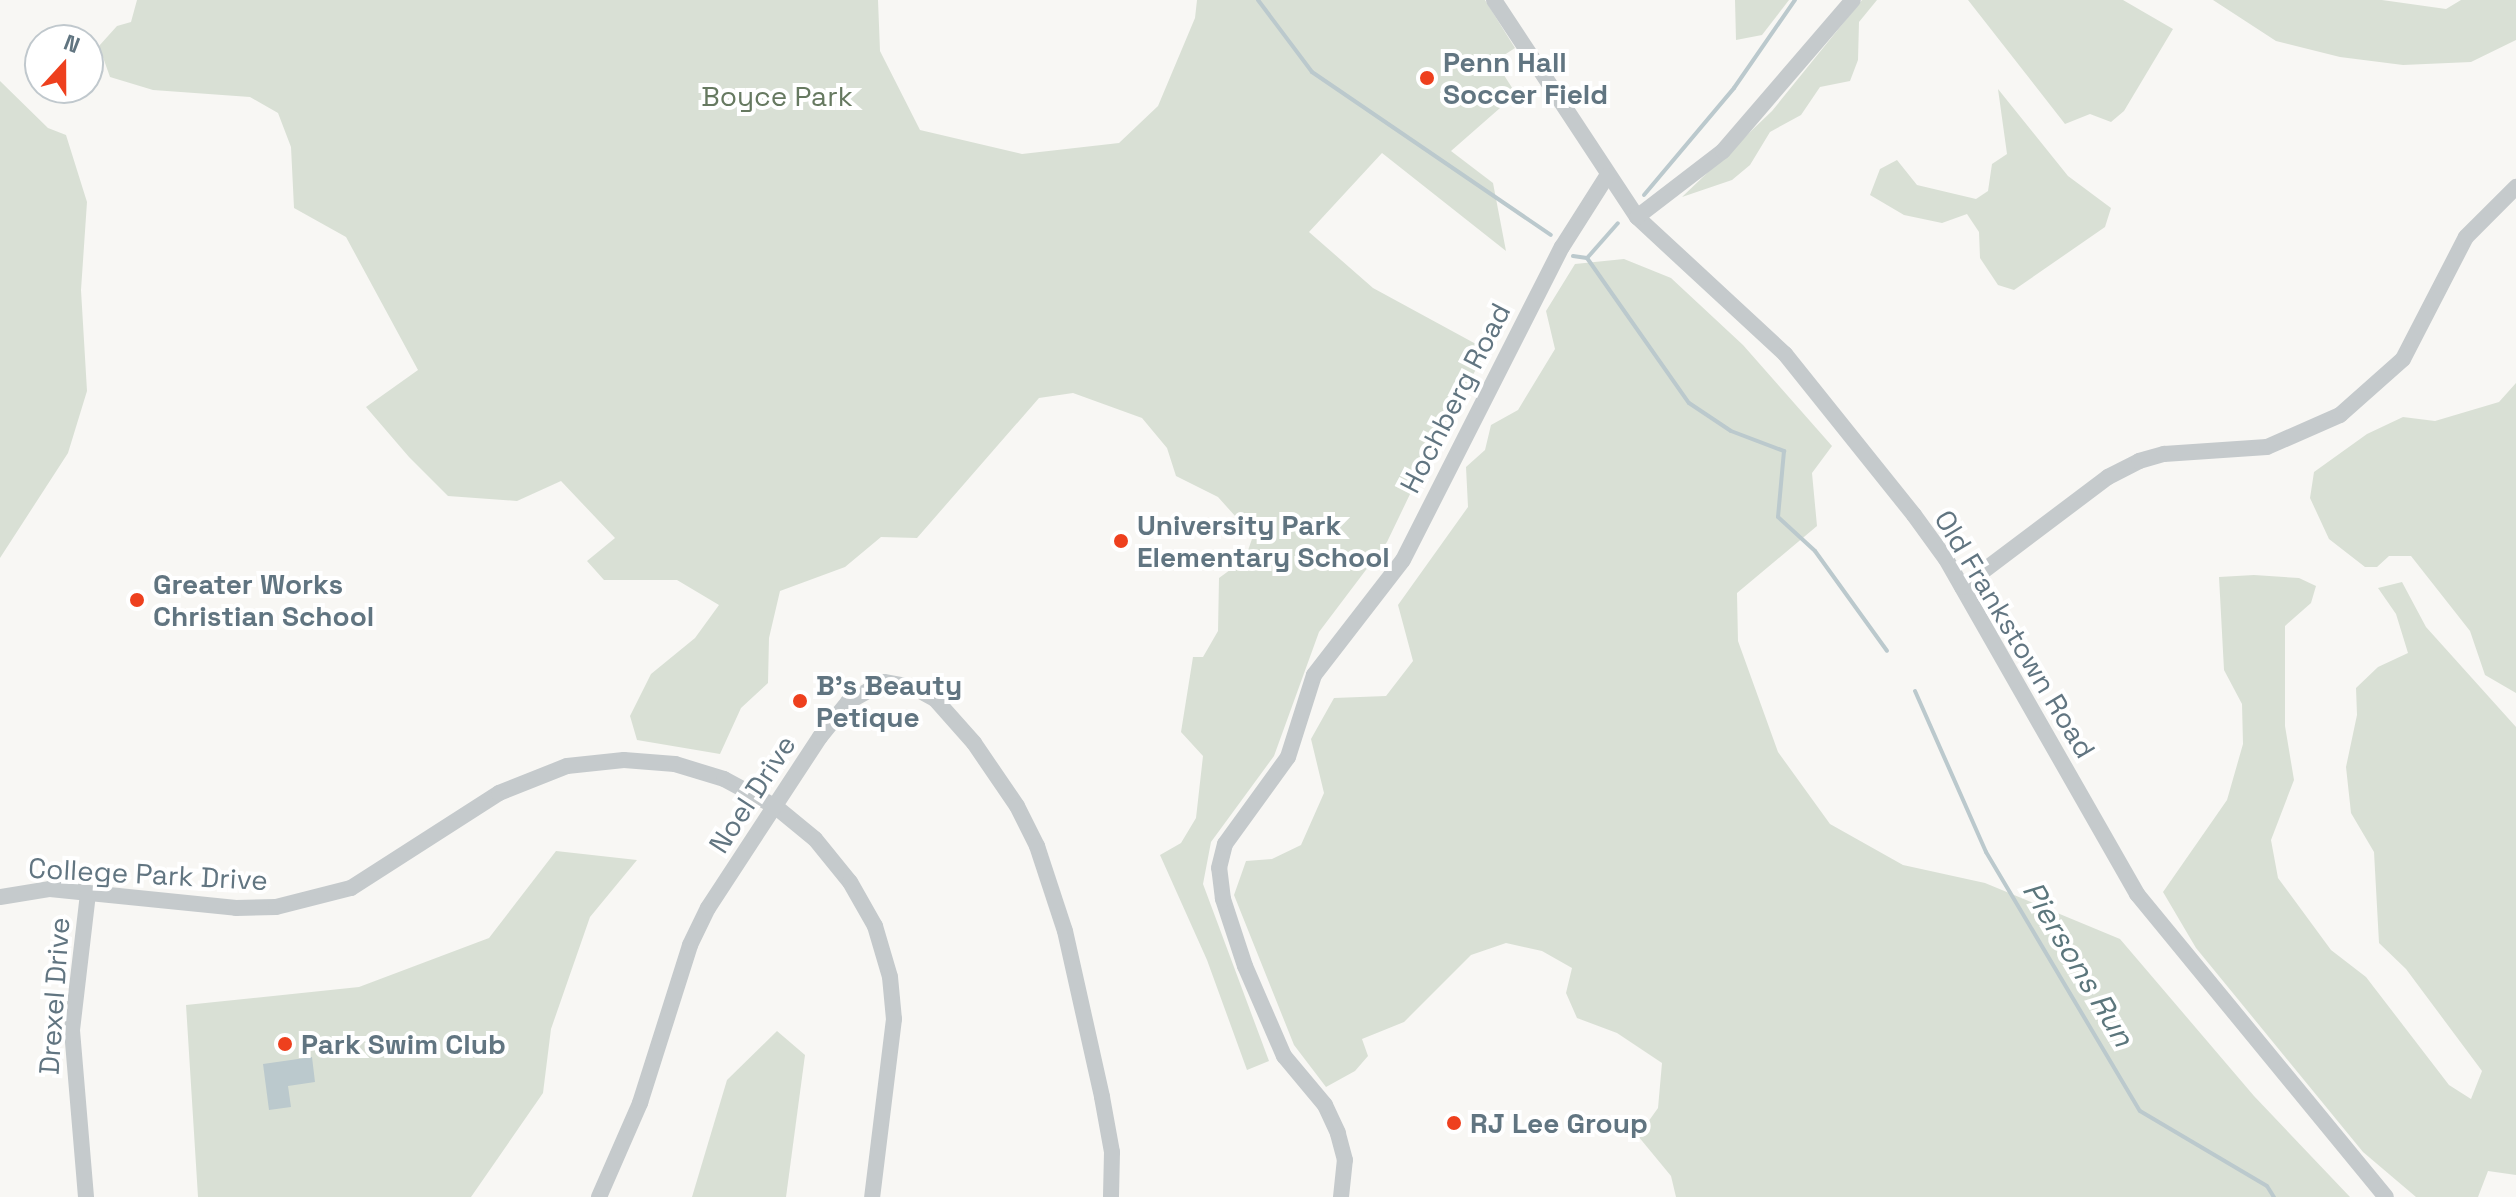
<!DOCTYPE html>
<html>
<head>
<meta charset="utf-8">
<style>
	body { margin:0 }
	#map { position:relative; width:2516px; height:1197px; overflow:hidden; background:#f8f7f4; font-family:"Space Grotesk",sans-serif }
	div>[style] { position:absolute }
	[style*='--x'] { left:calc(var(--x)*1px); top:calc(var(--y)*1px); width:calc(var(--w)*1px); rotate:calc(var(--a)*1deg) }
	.green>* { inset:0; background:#d9e0d5 }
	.water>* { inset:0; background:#bbc9cd }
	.stream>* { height:4px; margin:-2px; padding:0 2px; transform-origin:2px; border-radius:2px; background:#bbc9cd }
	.minor>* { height:16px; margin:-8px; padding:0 8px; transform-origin:8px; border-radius:8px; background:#c5cacc }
	.dots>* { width:22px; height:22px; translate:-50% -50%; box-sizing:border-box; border:4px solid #fff; border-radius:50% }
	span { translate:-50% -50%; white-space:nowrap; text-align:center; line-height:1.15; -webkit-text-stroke:8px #fff; paint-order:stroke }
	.poi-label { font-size:28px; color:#617581; font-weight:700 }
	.left { translate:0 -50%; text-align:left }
	.park-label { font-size:28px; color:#667960 }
	.street-label { font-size:28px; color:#617581 }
	.water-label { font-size:30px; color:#5b767c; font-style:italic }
	.north { position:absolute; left:24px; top:24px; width:80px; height:80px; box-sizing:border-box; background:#fff; border:2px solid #c0c8cd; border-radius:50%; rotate:21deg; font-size:22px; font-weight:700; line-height:32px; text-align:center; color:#617581 }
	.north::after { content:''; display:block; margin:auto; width:28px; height:36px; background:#ee401e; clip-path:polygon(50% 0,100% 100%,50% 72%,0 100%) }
</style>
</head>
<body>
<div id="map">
	<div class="green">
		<div style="clip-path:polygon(137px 0,878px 0,880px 51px,920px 130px,1022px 154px,1119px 143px,1158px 106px,1195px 18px,1197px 0,1485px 0,1515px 48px,1495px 61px,1516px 94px,1451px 151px,1493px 183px,1506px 251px,1382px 153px,1309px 232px,1373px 288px,1487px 350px,1437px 438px,1387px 542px,1319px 632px,1274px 756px,1211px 842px,1203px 884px,1269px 1061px,1247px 1070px,1207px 960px,1160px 855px,1181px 843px,1196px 818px,1203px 756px,1181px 732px,1193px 657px,1203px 657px,1218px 631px,1219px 578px,1245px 559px,1253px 536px,1218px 497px,1176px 476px,1167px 448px,1142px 418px,1073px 393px,1039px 398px,917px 538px,881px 537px,845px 567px,780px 591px,769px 638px,768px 683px,741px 708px,720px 754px,637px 740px,630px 716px,651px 674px,695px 638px,719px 605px,677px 580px,604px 580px,587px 561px,615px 538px,561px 481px,517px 501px,448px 496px,409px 457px,366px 407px,418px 370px,346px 237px,294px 208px,291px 147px,278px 113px,250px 97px,153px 90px,110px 77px,99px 46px,117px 26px,131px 22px)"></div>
		<div style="clip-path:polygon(1735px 0,1789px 0,1762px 35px,1736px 40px)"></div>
		<div style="clip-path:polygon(1862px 0,1877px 0,1859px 22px,1858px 60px,1850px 81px,1820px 87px,1801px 115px,1770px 132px,1750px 165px,1732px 180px,1682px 197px,1772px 111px)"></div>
		<div style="clip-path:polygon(1968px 0,2123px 0,2173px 29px,2124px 111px,2111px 122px,2090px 114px,2065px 124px)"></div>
		<div style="clip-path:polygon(2213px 0,2382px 0,2446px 9px,2461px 0,2516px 0,2516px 40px,2471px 62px,2403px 65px,2340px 57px,2276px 41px)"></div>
		<div style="clip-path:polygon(0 81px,48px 128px,66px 135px,87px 202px,81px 290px,87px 391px,68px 453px,0 558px)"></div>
		<div style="clip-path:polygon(1998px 89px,2068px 176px,2111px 208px,2105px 227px,2014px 290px,1998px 285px,1980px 258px,1979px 232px,1967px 214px,1942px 223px,1904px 215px,1870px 195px,1880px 169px,1897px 160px,1917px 185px,1976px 199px,1988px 191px,1992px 164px,2007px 154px)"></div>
		<div style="clip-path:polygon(1624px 259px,1671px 278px,1743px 345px,1832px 446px,1812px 473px,1817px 526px,1737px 593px,1738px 641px,1778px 752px,1830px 824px,1903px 865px,1985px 883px,2120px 939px,2254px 1096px,2350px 1197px,1676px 1197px,1671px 1176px,1638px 1136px,1658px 1108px,1662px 1063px,1617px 1033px,1577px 1018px,1566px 993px,1572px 968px,1542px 951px,1506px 943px,1471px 955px,1404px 1022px,1362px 1039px,1368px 1056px,1355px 1071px,1326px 1087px,1294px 1045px,1234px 895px,1246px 861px,1272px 859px,1301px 845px,1324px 793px,1311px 739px,1334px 698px,1386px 696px,1413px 661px,1398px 605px,1468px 507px,1466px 467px,1485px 450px,1491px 425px,1518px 410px,1555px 349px,1546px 311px,1575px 264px)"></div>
		<div style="clip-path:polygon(2516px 383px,2516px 693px,2485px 675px,2470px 631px,2411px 556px,2389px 556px,2377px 567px,2365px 567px,2329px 539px,2310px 498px,2314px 472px,2367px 434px,2403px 417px,2435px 421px,2499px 402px)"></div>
		<div style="clip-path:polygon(2254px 575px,2299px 578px,2316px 586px,2311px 603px,2285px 626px,2285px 726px,2294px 780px,2271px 840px,2278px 878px,2331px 950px,2366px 977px,2449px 1085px,2471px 1099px,2482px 1071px,2406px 969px,2379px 943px,2374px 852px,2351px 813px,2346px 767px,2357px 715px,2356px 688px,2378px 667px,2408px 653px,2396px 614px,2378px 588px,2402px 582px,2426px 627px,2516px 727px,2516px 1175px,2488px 1171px,2478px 1197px,2416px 1197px,2363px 1152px,2196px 948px,2163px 892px,2227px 800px,2243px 744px,2242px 704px,2224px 670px,2219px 577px)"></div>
		<div style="clip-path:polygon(556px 851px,637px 860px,590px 917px,551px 1029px,543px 1093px,471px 1197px,198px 1197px,186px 1005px,359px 987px,489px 938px)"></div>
		<div style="clip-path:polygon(777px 1031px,805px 1055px,786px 1197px,692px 1197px,727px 1080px)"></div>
	</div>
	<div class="water">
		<div style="clip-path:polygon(312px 1057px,315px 1082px,288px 1086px,291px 1107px,269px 1110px,263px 1064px)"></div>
	</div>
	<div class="stream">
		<div style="--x:1258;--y:0;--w:90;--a:53.1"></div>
		<div style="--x:1312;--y:72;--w:289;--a:34.3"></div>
		<div style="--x:1644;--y:195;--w:140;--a:-49.9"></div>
		<div style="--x:1734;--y:88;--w:107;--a:-55.3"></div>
		<div style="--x:1573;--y:256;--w:14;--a:8"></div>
		<div style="--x:1587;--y:258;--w:177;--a:54.9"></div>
		<div style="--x:1689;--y:403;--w:50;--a:33.7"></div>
		<div style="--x:1731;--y:431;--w:57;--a:20.7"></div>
		<div style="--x:1784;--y:451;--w:66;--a:95.2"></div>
		<div style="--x:1778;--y:517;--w:50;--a:42.6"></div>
		<div style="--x:1815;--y:551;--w:123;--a:54.2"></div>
		<div style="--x:1588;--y:257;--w:45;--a:-48.6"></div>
		<div style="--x:1915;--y:691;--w:176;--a:66.2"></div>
		<div style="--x:1986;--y:852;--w:301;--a:59.3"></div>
		<div style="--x:2140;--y:1111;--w:147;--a:30.6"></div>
		<div style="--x:2267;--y:1186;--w:13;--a:58"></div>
	</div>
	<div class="minor">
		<div style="--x:1494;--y:0;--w:260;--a:56.6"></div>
		<div style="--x:1637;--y:217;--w:202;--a:42.8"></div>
		<div style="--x:1785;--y:354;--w:206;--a:51.3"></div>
		<div style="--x:1914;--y:515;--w:54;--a:54"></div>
		<div style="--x:1946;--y:559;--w:386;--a:60.3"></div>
		<div style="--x:2137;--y:894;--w:392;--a:50.6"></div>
		<div style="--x:1637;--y:217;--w:108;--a:-37.5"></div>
		<div style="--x:1723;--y:151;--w:199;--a:-49.3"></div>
		<div style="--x:1962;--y:587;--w:183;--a:-37"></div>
		<div style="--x:2108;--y:477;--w:35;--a:-27"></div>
		<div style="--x:2139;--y:461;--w:26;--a:-16"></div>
		<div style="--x:2164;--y:454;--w:103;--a:-3.9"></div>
		<div style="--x:2267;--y:447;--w:80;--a:-23.7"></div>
		<div style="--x:2340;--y:415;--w:84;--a:-41.6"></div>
		<div style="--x:2403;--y:359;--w:137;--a:-62.7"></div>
		<div style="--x:2466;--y:237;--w:71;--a:-45"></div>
		<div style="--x:0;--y:897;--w:51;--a:-9.1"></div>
		<div style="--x:50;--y:889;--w:187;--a:5.8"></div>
		<div style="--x:236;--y:908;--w:40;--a:-1.4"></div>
		<div style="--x:276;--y:907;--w:77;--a:-14.2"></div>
		<div style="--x:351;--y:888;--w:176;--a:-32.7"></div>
		<div style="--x:499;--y:793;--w:73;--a:-21.7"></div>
		<div style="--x:567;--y:766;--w:57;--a:-6"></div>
		<div style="--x:624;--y:760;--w:51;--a:4.5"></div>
		<div style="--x:675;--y:764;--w:51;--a:17"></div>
		<div style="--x:724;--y:779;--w:59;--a:28.3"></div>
		<div style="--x:776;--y:807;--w:50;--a:39.4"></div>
		<div style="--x:815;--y:839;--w:55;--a:50.9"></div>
		<div style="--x:850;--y:882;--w:51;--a:60.4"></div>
		<div style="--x:875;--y:926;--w:53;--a:73.6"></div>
		<div style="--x:890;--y:977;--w:42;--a:84.6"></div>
		<div style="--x:894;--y:1019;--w:179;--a:97"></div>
		<div style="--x:86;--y:1197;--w:168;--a:-94.8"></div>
		<div style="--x:72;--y:1030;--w:137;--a:-83.3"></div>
		<div style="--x:599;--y:1197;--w:103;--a:-66.4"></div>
		<div style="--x:640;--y:1103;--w:166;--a:-72.4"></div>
		<div style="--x:690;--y:945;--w:41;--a:-64.1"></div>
		<div style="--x:708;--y:908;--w:204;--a:-56.8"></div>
		<div style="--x:820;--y:737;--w:45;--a:-51.3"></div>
		<div style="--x:848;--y:702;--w:41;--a:-29.1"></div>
		<div style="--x:884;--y:682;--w:29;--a:10"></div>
		<div style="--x:913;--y:687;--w:25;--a:29"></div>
		<div style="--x:935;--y:699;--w:59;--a:48.4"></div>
		<div style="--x:974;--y:743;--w:76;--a:55.7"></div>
		<div style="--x:1017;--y:806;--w:45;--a:63.4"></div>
		<div style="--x:1037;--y:846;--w:89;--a:71.8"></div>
		<div style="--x:1065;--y:931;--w:170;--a:77.4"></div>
		<div style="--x:1102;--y:1097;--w:56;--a:79.7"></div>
		<div style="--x:1112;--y:1152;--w:45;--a:91.3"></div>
		<div style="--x:1341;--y:1197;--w:37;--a:-84"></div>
		<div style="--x:1345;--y:1160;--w:28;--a:-105"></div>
		<div style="--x:1338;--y:1133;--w:31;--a:-115"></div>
		<div style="--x:1325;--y:1105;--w:64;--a:-129.9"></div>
		<div style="--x:1284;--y:1056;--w:98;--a:-113.4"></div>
		<div style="--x:1245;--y:966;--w:71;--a:-108.2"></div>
		<div style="--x:1223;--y:899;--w:31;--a:-97"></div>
		<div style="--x:1219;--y:868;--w:25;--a:-76"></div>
		<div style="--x:1225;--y:844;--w:107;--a:-54.1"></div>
		<div style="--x:1288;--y:757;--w:86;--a:-72.4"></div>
		<div style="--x:1314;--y:675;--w:145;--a:-52.3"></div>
		<div style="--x:1403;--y:560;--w:351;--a:-63.1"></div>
		<div style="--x:1562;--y:247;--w:84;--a:-57.6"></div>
	</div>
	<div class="dots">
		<div style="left:1427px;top:78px;background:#ee401e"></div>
		<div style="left:1121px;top:541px;background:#ee401e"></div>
		<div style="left:137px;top:600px;background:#ee401e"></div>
		<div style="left:800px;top:701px;background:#ee401e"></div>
		<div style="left:285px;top:1044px;background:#ee401e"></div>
		<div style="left:1454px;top:1123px;background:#ee401e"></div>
	</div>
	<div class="poi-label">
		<span class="left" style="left:1443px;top:78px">Penn Hall<br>Soccer Field</span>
		<span class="left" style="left:1137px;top:541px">University Park<br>Elementary School</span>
		<span class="left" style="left:153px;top:600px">Greater Works<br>Christian School</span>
		<span class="left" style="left:816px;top:701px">B's Beauty<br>Petique</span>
		<span class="left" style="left:301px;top:1044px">Park Swim Club</span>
		<span class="left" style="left:1470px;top:1123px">RJ Lee Group</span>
	</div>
	<div class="park-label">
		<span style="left:777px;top:96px">Boyce Park</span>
	</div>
	<div class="street-label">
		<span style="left:1455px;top:398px;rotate:-63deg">Hochberg Road</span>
		<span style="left:2015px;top:634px;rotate:59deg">Old Frankstown Road</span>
		<span style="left:752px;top:794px;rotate:-57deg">Noel Drive</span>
		<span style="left:148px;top:874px;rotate:3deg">College Park Drive</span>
		<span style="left:54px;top:996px;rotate:-86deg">Drexel Drive</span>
	</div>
	<div class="water-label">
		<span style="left:2078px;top:964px;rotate:59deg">Piersons Run</span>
	</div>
	<div class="north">N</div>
</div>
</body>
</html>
